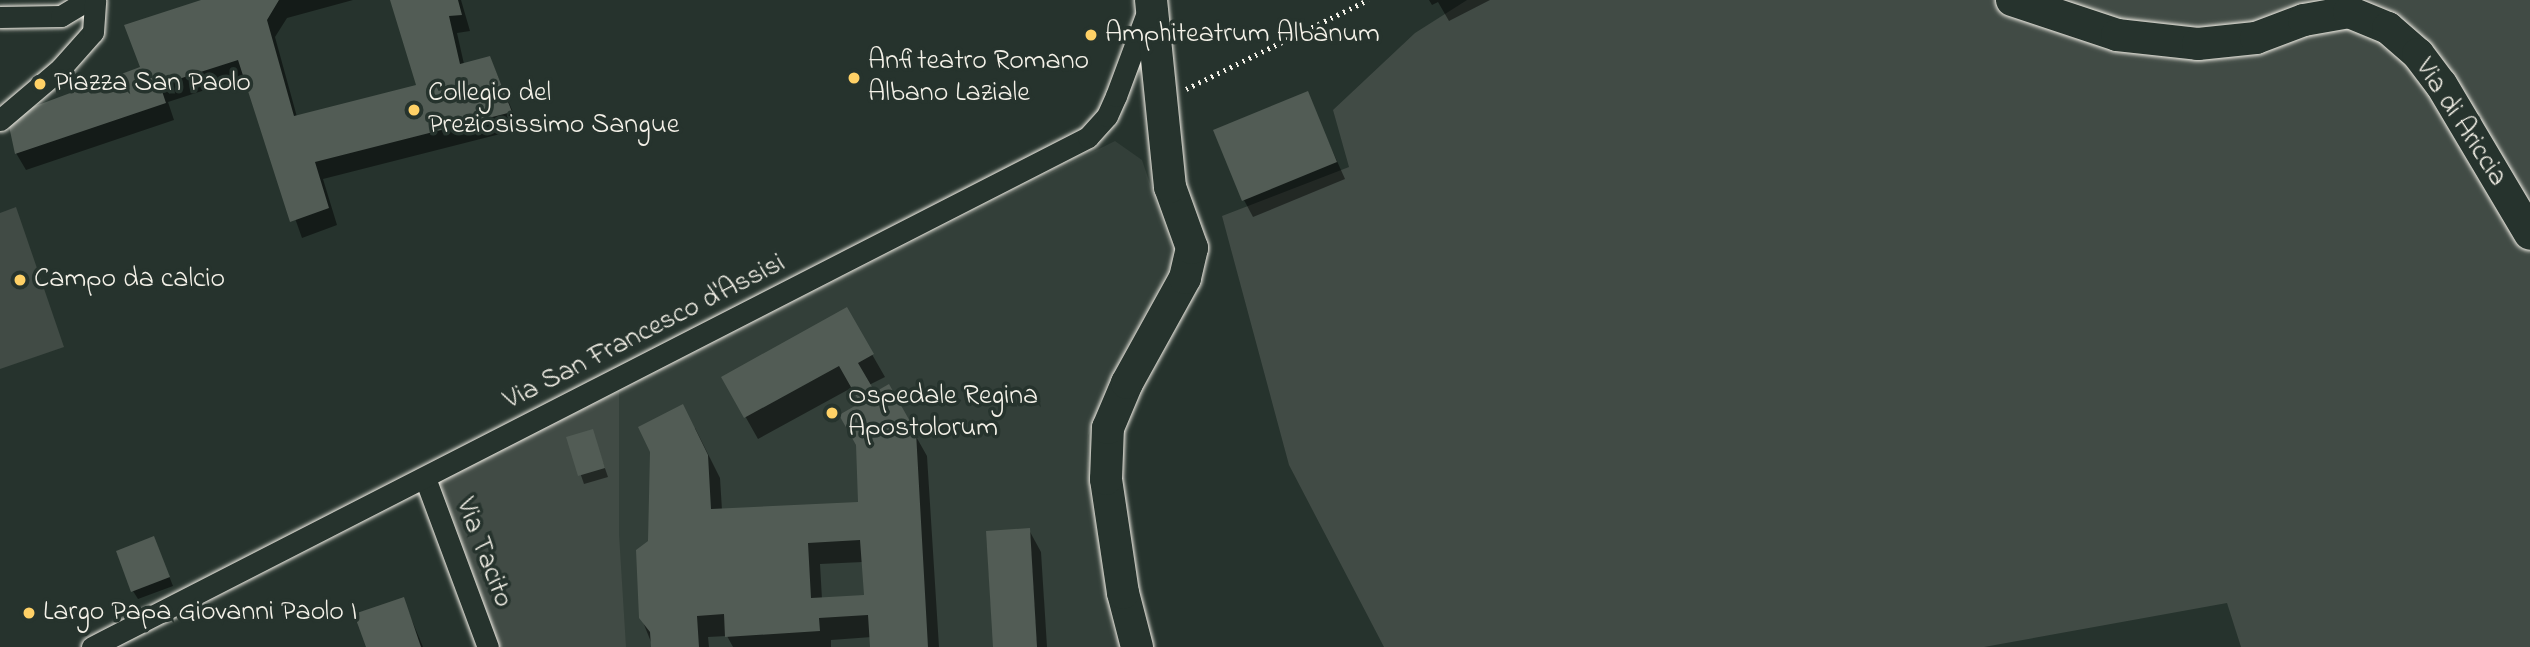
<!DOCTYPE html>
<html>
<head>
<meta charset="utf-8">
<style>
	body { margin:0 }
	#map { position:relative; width:2530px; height:647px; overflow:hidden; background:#26332d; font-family:"Indie Flower",sans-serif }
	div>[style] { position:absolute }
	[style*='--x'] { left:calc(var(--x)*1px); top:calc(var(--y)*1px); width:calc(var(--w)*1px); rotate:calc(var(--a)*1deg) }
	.built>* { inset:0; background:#333f39 }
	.green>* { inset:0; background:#414b45 }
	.shadow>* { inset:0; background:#0007 }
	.building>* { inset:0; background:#525c55 }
	.path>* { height:4.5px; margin-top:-2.25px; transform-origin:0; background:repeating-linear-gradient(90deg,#f4f1e8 0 2px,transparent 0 7px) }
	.roads { filter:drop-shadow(0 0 2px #f4f1e8) drop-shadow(0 0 2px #f4f1e8) }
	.street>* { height:21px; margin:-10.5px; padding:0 10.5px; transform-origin:10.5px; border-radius:10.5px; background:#26332d }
	.secondary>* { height:32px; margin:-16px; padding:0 16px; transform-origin:16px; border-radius:16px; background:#26332d }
	.dots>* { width:19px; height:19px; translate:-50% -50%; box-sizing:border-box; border:4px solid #26332d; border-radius:50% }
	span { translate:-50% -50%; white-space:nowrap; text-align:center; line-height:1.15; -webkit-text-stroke:7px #26332d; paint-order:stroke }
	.poi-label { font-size:28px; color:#f4f1e8 }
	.left { translate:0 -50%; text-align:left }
	.street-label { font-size:28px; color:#f4f1e8 }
</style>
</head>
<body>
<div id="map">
	<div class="built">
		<div style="clip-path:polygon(1115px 141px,1142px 160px,1172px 249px,1172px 263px,1104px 390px,1088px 436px,1088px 478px,1113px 632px,1120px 647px,496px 647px,436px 479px)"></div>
	</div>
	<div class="green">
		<div style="clip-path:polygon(1467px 0,2530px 0,2530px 647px,2241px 647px,2227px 603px,1984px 647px,1384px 647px,1289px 465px,1222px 216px,1349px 167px,1333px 110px,1415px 33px)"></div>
		<div style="clip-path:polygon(16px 207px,64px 347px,0 369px,0 213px)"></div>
		<div style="clip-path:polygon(619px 391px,619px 534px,626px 647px,499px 647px,440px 481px)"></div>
	</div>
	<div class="shadow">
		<div style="clip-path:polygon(207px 0,353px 0,287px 18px,275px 37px,297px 117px,419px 86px,392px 0,461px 0,470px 31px,457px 33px,464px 64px,490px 58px,520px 129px,323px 179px,337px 225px,302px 238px,245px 77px,168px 102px,174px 120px,26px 170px,16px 153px,142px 68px)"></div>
		<div style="clip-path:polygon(1429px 0,1490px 0,1449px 21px,1438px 2px,1432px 5px)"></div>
		<div style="clip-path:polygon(1307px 94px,1345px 179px,1253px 217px,1244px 200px)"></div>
		<div style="clip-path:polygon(evenodd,846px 309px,885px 377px,869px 385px,874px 394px,888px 387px,927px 456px,939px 647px,872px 647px,872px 637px,831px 640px,831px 647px,733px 647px,727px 636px,708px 637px,709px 647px,653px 647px,641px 617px,650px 541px,695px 428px,720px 478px,722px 510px,860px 503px,862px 403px,853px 387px,758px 439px,723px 377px,846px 309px,863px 562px,866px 597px,822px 599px,820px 564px,863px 562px)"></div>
		<div style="clip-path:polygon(592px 431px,608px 477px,584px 484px,568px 438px)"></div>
		<div style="clip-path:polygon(1029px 530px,1041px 552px,1047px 647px,995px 647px)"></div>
		<div style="clip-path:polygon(154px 538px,173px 586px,138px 599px,133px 591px)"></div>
		<div style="clip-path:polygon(403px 599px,423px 647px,368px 647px)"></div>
	</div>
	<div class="building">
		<div style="clip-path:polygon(201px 0,279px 0,267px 20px,294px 116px,416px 85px,390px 0,458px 0,462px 15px,449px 16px,460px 64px,490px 56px,512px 112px,315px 162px,329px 208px,290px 222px,238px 60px,160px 85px,166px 103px,15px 154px,9px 126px,30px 108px,140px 67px,124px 25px)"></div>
		<div style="clip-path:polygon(1308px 91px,1337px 162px,1242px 201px,1213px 130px)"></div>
		<div style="clip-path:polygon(evenodd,847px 307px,874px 354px,858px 363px,875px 392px,889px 384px,916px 432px,928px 647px,870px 647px,868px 615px,819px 618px,820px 631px,725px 637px,724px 614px,697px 616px,699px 647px,651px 647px,650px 632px,639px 618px,636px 550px,648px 541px,650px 452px,638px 427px,683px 404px,708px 455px,711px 509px,858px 502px,856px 445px,839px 415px,860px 403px,839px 366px,744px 418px,721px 377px,847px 307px,860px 540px,864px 595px,811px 598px,808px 543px,860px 540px)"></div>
		<div style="clip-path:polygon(593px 429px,605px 468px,578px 476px,566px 437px)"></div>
		<div style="clip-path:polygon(1030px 528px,1037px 647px,993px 647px,986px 531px)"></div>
		<div style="clip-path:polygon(154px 536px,170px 577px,131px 592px,116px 551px)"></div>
		<div style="clip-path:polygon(404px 597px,421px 647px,366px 647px,354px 614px)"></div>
	</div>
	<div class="path">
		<div style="--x:1186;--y:89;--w:203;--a:-26.1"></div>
	</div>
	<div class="roads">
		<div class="street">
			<div style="--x:0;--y:17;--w:61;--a:-0.9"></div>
			<div style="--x:61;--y:16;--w:31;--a:-31"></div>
			<div style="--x:0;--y:120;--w:80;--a:-40.4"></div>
			<div style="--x:61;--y:68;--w:48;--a:-48.4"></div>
			<div style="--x:93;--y:32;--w:32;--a:-86"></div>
			<div style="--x:425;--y:478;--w:180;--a:69.6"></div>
			<div style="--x:92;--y:647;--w:1119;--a:-27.11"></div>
			<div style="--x:1088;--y:137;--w:28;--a:-48"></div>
			<div style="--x:1107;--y:116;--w:22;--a:-66"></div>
			<div style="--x:1116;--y:96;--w:92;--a:-69.6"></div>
		</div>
		<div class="secondary">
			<div style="--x:2012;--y:0;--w:111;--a:18.4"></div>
			<div style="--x:2117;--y:35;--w:81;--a:6.3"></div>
			<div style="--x:2198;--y:44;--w:58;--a:-5.9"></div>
			<div style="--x:2256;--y:38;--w:51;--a:-20.6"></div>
			<div style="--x:2304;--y:20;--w:46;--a:-10.1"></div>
			<div style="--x:2349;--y:12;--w:42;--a:22.3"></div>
			<div style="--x:2388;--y:28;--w:40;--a:41"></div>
			<div style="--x:2418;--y:54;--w:38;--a:53"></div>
			<div style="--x:2441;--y:84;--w:174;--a:59.3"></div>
			<div style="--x:1137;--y:647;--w:56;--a:-104.5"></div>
			<div style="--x:1123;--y:593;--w:115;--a:-98.5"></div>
			<div style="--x:1106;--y:479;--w:51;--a:-87.8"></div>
			<div style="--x:1108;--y:428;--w:49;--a:-67.1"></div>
			<div style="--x:1127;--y:383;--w:120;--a:-61.1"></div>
			<div style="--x:1185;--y:278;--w:31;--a:-77"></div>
			<div style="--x:1192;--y:248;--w:65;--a:-109.8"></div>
			<div style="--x:1170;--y:187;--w:188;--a:-95.8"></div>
		</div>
	</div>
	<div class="dots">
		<div style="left:1091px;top:35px;background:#ffd166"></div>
		<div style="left:854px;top:78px;background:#ffd166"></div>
		<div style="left:40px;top:84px;background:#ffd166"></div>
		<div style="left:414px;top:110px;background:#ffd166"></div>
		<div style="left:20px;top:280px;background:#ffd166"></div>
		<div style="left:832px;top:413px;background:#ffd166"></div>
		<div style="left:29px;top:613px;background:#ffd166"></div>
	</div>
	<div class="poi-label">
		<span class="left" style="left:1105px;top:35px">Amphiteatrum Albanum</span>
		<span class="left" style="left:868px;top:78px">Anfiteatro Romano<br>Albano Laziale</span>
		<span class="left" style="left:54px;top:84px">Piazza San Paolo</span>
		<span class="left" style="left:428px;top:110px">Collegio del<br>Preziosissimo Sangue</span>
		<span class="left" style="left:34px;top:280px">Campo da calcio</span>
		<span class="left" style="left:848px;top:413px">Ospedale Regina<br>Apostolorum</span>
		<span class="left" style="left:43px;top:613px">Largo Papa Giovanni Paolo I</span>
	</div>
	<div class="street-label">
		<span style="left:2460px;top:123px;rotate:57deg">Via di Ariccia</span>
		<span style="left:645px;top:333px;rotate:-27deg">Via San Francesco d'Assisi</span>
		<span style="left:483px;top:553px;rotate:69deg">Via Tacito</span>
	</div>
</div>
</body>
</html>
